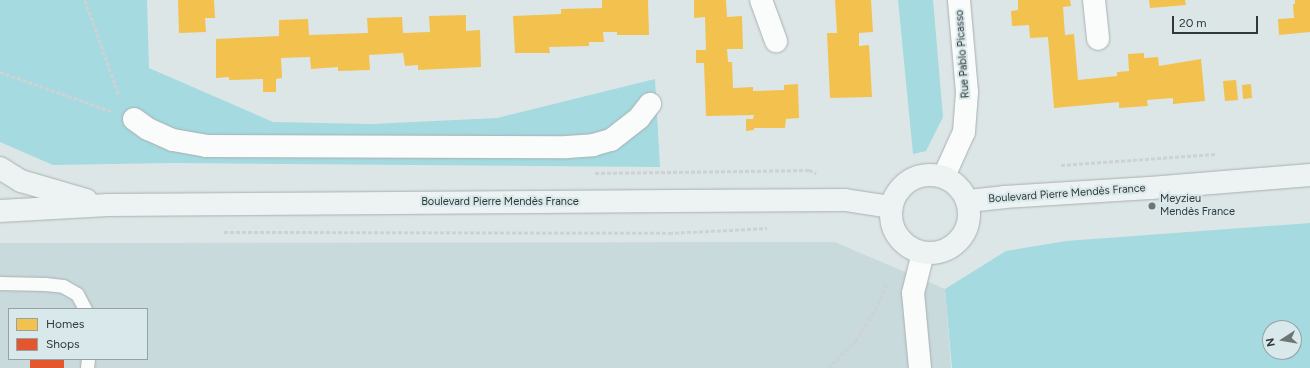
<!DOCTYPE html>
<html>
<head>
<meta charset="utf-8">
<style>
	body { margin:0 }
	#map { position:relative; width:1310px; height:368px; overflow:hidden; background:#dde6e7; font-family:Figtree,sans-serif }
	div>[style] { position:absolute }
	[style*='--x'] { left:calc(var(--x)*1px); top:calc(var(--y)*1px); width:calc(var(--w)*1px); rotate:calc(var(--a)*1deg) }
	.built>* { inset:0; background:#c8dadc }
	.green>* { inset:0; background:#a4dae0 }
	.homes>* { inset:0; background:#f2c14e }
	.shops>* { inset:0; background:#e4572e }
	.path>* { height:2.5px; margin-top:-1.25px; transform-origin:0; background:repeating-linear-gradient(90deg,#cfd2d2 0 4px,transparent 0 6px) }
	.roads { filter:drop-shadow(0 0 1px #a9b0b1) drop-shadow(0 0 1px #a9b0b1) }
	.lane>* { height:13px; margin:-6.5px; padding:0 6.5px; transform-origin:6.5px; border-radius:6.5px; background:#fafbfb }
	.street>* { height:22px; margin:-11px; padding:0 11px; transform-origin:11px; border-radius:11px; background:#fafbfb }
	.secondary>* { height:22px; margin:-11px; padding:0 11px; transform-origin:11px; border-radius:11px; background:#edf2f2 }
	.secondary>.ring { margin:-11px; padding:0; box-sizing:content-box; background:none; border:22px solid #edf2f2; border-radius:50% }
	.dots>* { width:11px; height:11px; translate:-50% -50%; box-sizing:border-box; border:2px solid #d9e9eb; border-radius:50% }
	span { translate:-50% -50%; white-space:nowrap; text-align:center; line-height:1.15; -webkit-text-stroke:4px #d9e9eb; paint-order:stroke }
	.street-label { font-size:11px; color:#323839 }
	.poi-label { font-size:11px; color:#323839 }
	.left { translate:0 -50%; text-align:left }
	.legend { position:absolute; left:8px; top:308px; width:140px; height:52px; box-sizing:border-box; background:#d9e9eb; border:1px solid #96a2a4; margin:0; padding:5px 7px; list-style:none; font-size:12px; color:#323839 }
	.legend li { display:flex; align-items:center; gap:8px; height:20px }
	.legend b { width:20px; border:1px solid #96a2a4 }
	.north { position:absolute; left:1262px; top:320px; width:40px; height:40px; box-sizing:border-box; background:#d9e9eb; border:1px solid #96a2a4; border-radius:50%; rotate:258deg; font-size:11px; font-weight:700; line-height:16px; text-align:center; color:#323839 }
	.north::after { content:''; display:block; margin:auto; width:14px; height:18px; background:#6e7576; clip-path:polygon(50% 0,100% 100%,50% 72%,0 100%) }
	.scale { position:absolute; left:1172px; top:16px; width:86px; height:18px; box-sizing:border-box; border:2px solid #323839; border-top:0; padding-left:5px; font-size:12px; line-height:14px; white-space:nowrap; color:#323839; -webkit-text-stroke:3px #d9e9eb; paint-order:stroke }
</style>
</head>
<body>
<div id="map">
	<div class="built">
		<div style="clip-path:polygon(evenodd,835px 242px,945px 289px,951px 368px,0 368px,0 243px,835px 242px,9px 309px,147px 309px,147px 359px,9px 359px,9px 309px)"></div>
	</div>
	<div class="green">
		<div style="clip-path:polygon(0 0,147px 0,149px 68px,273px 122px,371px 124px,497px 118px,655px 79px,660px 167px,173px 163px,53px 165px,0 142px)"></div>
		<div style="clip-path:polygon(898px 0,933px 0,943px 117px,926px 151px,913px 154px)"></div>
		<div style="clip-path:polygon(evenodd,1310px 223px,1310px 368px,952px 368px,945px 289px,1006px 251px,1066px 241px,1310px 223px,1270px 328px,1294px 328px,1294px 352px,1270px 352px,1270px 328px)"></div>
	</div>
	<div class="homes">
		<div style="clip-path:polygon(178px 0,214px 0,215px 18px,205px 18px,206px 32px,179px 33px)"></div>
		<div style="clip-path:polygon(602px 0,648px 0,649px 35px,617px 35px,617px 32px,603px 32px,604px 42px,589px 42px,589px 46px,549px 47px,550px 53px,515px 53px,513px 16px,561px 14px,561px 9px,602px 8px)"></div>
		<div style="clip-path:polygon(694px 0,726px 0,727px 17px,742px 16px,743px 49px,727px 49px,728px 62px,732px 62px,733px 88px,753px 87px,753px 91px,784px 90px,784px 85px,798px 84px,799px 118px,786px 119px,785px 128px,754px 128px,754px 130px,746px 131px,746px 119px,753px 119px,754px 115px,706px 116px,704px 63px,696px 63px,696px 50px,706px 50px,705px 17px,694px 18px)"></div>
		<div style="clip-path:polygon(835px 0,871px 0,873px 32px,859px 33px,859px 46px,869px 45px,872px 97px,830px 98px,827px 33px,837px 33px)"></div>
		<div style="clip-path:polygon(1018px 0,1070px 0,1071px 6px,1063px 7px,1065px 35px,1074px 34px,1078px 80px,1117px 76px,1117px 72px,1129px 71px,1128px 54px,1144px 53px,1144px 58px,1158px 57px,1159px 66px,1201px 59px,1205px 101px,1173px 104px,1173px 98px,1147px 100px,1148px 106px,1119px 108px,1119px 102px,1054px 108px,1048px 37px,1030px 38px,1029px 25px,1012px 26px,1011px 11px,1018px 10px)"></div>
		<div style="clip-path:polygon(1149px 0,1185px 0,1186px 5px,1150px 8px)"></div>
		<div style="clip-path:polygon(1295px 0,1310px 0,1310px 32px,1279px 35px,1278px 19px,1294px 18px,1293px 4px,1295px 4px)"></div>
		<div style="clip-path:polygon(466px 15px,466px 31px,480px 30px,481px 67px,418px 70px,418px 65px,405px 66px,403px 53px,369px 55px,370px 70px,338px 71px,338px 67px,311px 69px,310px 57px,281px 58px,282px 78px,276px 79px,276px 92px,263px 92px,263px 79px,229px 80px,229px 77px,216px 78px,216px 39px,279px 36px,279px 20px,308px 19px,309px 35px,368px 33px,367px 18px,402px 17px,403px 33px,430px 32px,429px 16px)"></div>
		<div style="clip-path:polygon(1236px 80px,1238px 100px,1225px 101px,1223px 81px)"></div>
		<div style="clip-path:polygon(1251px 84px,1252px 98px,1243px 99px,1242px 85px)"></div>
	</div>
	<div class="shops">
		<div style="clip-path:polygon(30px 359px,64px 359px,64px 368px,30px 368px)"></div>
	</div>
	<div class="path">
		<div style="--x:85;--y:0;--w:103;--a:70.2"></div>
		<div style="--x:0;--y:72;--w:118;--a:19.4"></div>
		<div style="--x:1061;--y:165;--w:155;--a:-4.1"></div>
		<div style="--x:595;--y:173;--w:214;--a:-0.8"></div>
		<div style="--x:809;--y:170;--w:8;--a:23"></div>
		<div style="--x:224;--y:232;--w:445;--a:0.1"></div>
		<div style="--x:669;--y:233;--w:98;--a:-2.9"></div>
		<div style="--x:828;--y:368;--w:38;--a:-45"></div>
		<div style="--x:855;--y:341;--w:37;--a:-57"></div>
		<div style="--x:875;--y:310;--w:28;--a:-67"></div>
	</div>
	<div class="roads">
		<div class="lane">
			<div style="--x:0;--y:283;--w:45;--a:1.3"></div>
			<div style="--x:45;--y:284;--w:18;--a:6"></div>
			<div style="--x:63;--y:286;--w:16;--a:30"></div>
			<div style="--x:77;--y:294;--w:17;--a:62"></div>
			<div style="--x:87;--y:368;--w:9;--a:-84"></div>
		</div>
		<div class="street">
			<div style="--x:761;--y:0;--w:44;--a:69.9"></div>
			<div style="--x:1094;--y:0;--w:39;--a:84"></div>
			<div style="--x:134;--y:119;--w:17;--a:36"></div>
			<div style="--x:148;--y:129;--w:27;--a:24"></div>
			<div style="--x:173;--y:140;--w:34;--a:10"></div>
			<div style="--x:206;--y:146;--w:361;--a:0.2"></div>
			<div style="--x:567;--y:147;--w:26;--a:-4"></div>
			<div style="--x:593;--y:145;--w:19;--a:-16"></div>
			<div style="--x:611;--y:140;--w:36;--a:-38"></div>
			<div style="--x:639;--y:118;--w:18;--a:-52"></div>
			<div style="--x:944;--y:176;--w:48;--a:-65.6"></div>
			<div style="--x:964;--y:132;--w:40;--a:-85.7"></div>
			<div style="--x:967;--y:92;--w:92;--a:-95"></div>
			<div style="--x:920;--y:368;--w:75;--a:-95.3"></div>
			<div style="--x:913;--y:293;--w:41;--a:-76"></div>
		</div>
		<div class="secondary">
			<div style="--x:0;--y:168;--w:25;--a:32"></div>
			<div style="--x:21;--y:181;--w:68;--a:16.3"></div>
			<div class="ring" style="left:891px;top:175px;width:56px;height:56px"></div>
			<div style="--x:968;--y:201;--w:36;--a:-6"></div>
			<div style="--x:1004;--y:197;--w:146;--a:-3.5"></div>
			<div style="--x:1150;--y:188;--w:161;--a:-4.6"></div>
			<div style="--x:0;--y:211;--w:108;--a:-3.2"></div>
			<div style="--x:108;--y:205;--w:568;--a:-0.4"></div>
			<div style="--x:676;--y:201;--w:169;--a:-0.3"></div>
			<div style="--x:845;--y:200;--w:47;--a:8.7"></div>
		</div>
	</div>
	<div class="dots">
		<div style="left:1152px;top:206px;background:#6e7576"></div>
	</div>
	<div class="street-label">
		<span style="left:963px;top:54px;rotate:-94deg">Rue Pablo Picasso</span>
		<span style="left:1067px;top:194px;rotate:-4deg">Boulevard Pierre Mendès France</span>
		<span style="left:500px;top:202px">Boulevard Pierre Mendès France</span>
	</div>
	<div class="poi-label">
		<span class="left" style="left:1160px;top:206px">Meyzieu<br>Mendès France</span>
	</div>
	<ul class="legend">
	<li><b style="height:11px;background:#f2c14e"></b>Homes</li>
	<li><b style="height:11px;background:#e4572e"></b>Shops</li>
	</ul>
	<div class="north">N</div>
	<div class="scale">20 m</div>
</div>
</body>
</html>
